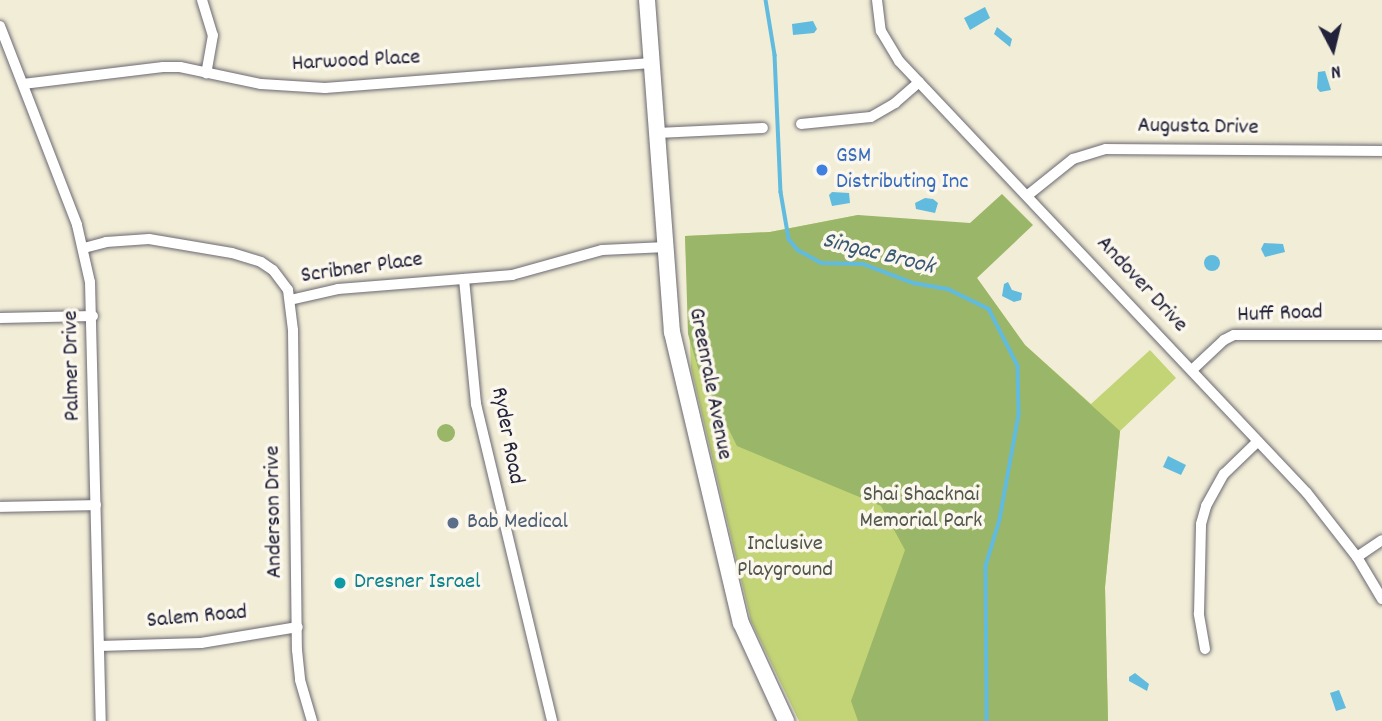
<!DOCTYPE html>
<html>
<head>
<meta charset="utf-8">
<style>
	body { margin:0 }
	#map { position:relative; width:1382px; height:721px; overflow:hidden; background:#f2edd7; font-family:Dekko,sans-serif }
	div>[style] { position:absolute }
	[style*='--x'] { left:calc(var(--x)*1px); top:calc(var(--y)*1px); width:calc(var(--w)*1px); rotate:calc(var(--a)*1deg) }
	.green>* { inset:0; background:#c3d477 }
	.forest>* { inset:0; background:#9ab668 }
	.round { border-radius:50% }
	.water>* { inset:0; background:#61bbde }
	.stream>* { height:3.5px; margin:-1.75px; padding:0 1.75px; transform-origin:1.75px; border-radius:1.75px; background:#61bbde }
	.roads { filter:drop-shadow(0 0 2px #6b6972) drop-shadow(0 0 2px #6b6972) }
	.street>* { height:10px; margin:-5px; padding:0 5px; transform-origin:5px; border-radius:5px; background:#fff }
	.secondary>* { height:16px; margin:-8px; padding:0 8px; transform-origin:8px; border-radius:8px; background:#fff }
	.dots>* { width:19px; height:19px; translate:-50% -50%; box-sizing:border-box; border:4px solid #fbf7ec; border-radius:50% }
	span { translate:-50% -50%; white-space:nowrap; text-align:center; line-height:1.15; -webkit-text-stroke:7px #fbf7ec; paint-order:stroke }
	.street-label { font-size:23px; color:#22223b }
	.shop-label { font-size:23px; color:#366cbe }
	.left { translate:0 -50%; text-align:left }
	.park-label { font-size:23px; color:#52574d }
	.service-label { font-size:23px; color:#4e5e75 }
	.culture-label { font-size:23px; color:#0d838f }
	.water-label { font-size:24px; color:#385874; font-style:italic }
	.north { position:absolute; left:1298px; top:14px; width:70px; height:70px; -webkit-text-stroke:5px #fbf7ec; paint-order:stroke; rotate:173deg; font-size:19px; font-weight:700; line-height:28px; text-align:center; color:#22223b }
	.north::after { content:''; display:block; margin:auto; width:24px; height:32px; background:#22223b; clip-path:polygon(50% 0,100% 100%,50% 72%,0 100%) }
</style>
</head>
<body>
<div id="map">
	<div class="green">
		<div style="clip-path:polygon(858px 215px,977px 278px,1025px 345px,1091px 404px,1150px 350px,1176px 378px,1120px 431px,1105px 587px,1108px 721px,799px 721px,751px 621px,691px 368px,685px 236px,770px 232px)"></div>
	</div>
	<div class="forest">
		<div style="clip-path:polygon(1002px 194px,1033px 225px,977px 278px,1025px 345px,1120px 431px,1105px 587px,1108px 721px,858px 721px,851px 701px,905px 550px,881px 506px,737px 446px,698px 368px,688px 334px,685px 236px,770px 232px,858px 215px,970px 223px)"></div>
		<div class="round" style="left:437px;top:424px;width:18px;height:18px"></div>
	</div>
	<div class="water">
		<div style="clip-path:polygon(985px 7px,990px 18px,970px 30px,964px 18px)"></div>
		<div style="clip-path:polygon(813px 21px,817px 29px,814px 33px,793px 35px,792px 24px)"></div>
		<div style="clip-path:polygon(997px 27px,1012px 39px,1010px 47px,994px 34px)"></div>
		<div style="clip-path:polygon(1325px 71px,1331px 90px,1320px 92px,1317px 88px,1318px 72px)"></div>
		<div style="clip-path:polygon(832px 192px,849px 193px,850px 203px,832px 206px,829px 195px)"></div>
		<div style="clip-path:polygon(925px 198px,933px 199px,938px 203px,935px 213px,916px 209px,915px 203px)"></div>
		<div style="clip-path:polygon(1264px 243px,1283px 244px,1285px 252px,1265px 257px,1261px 249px)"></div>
		<div class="round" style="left:1204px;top:255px;width:16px;height:16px"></div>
		<div style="clip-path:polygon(1008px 282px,1012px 290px,1022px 293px,1021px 300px,1014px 302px,1002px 296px,1004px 284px)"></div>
		<div style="clip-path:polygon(1168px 456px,1186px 465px,1181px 475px,1163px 467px)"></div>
		<div style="clip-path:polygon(1135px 673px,1149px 684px,1147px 691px,1129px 681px,1129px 677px)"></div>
		<div style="clip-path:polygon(1339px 690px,1346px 708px,1336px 711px,1330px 693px)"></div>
	</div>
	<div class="stream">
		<div style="--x:766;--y:0;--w:56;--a:80.7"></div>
		<div style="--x:775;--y:55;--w:137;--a:87.5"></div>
		<div style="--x:781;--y:192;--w:48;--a:80.3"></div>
		<div style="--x:789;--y:239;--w:14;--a:51"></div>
		<div style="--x:798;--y:250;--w:26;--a:29"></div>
		<div style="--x:821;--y:263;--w:42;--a:1.4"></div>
		<div style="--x:863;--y:264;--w:53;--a:20.8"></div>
		<div style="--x:913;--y:283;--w:36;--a:10"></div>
		<div style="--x:948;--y:289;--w:46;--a:26"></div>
		<div style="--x:989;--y:309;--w:64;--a:63"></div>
		<div style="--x:1018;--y:366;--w:49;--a:88.8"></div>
		<div style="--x:1019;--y:415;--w:107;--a:100.3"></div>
		<div style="--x:1000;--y:520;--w:48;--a:106.9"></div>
		<div style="--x:986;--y:566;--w:155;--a:89.6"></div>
	</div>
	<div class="roads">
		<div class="street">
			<div style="--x:202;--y:0;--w:37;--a:73"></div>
			<div style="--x:213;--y:35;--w:39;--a:100"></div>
			<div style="--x:877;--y:0;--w:31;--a:83"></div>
			<div style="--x:881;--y:31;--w:35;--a:59"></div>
			<div style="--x:899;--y:61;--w:594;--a:46.64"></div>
			<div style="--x:1307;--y:493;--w:81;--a:52"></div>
			<div style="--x:1357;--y:557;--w:49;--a:59.2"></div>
			<div style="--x:0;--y:26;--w:213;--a:68.8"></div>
			<div style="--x:77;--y:225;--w:58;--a:77.2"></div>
			<div style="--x:90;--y:282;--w:439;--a:88.6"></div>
			<div style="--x:23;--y:84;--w:141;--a:-6.9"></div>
			<div style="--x:163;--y:67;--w:17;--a:0"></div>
			<div style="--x:180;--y:67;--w:83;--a:11.9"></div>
			<div style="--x:261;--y:84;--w:64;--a:3.6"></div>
			<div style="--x:325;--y:88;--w:327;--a:-4.4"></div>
			<div style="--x:801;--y:124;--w:70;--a:-5.7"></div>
			<div style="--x:871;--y:117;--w:28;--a:-30"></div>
			<div style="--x:895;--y:103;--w:32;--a:-41"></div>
			<div style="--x:657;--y:133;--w:106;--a:-2.7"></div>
			<div style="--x:1028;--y:195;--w:58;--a:-38.7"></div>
			<div style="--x:1073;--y:159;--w:34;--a:-17"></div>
			<div style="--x:1106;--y:149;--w:276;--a:0.4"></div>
			<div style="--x:84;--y:248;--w:23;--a:-15"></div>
			<div style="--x:106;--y:242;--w:43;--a:-4"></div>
			<div style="--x:149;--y:239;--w:84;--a:9.6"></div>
			<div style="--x:232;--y:253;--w:30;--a:17"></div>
			<div style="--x:261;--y:262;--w:14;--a:34"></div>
			<div style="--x:273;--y:270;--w:25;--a:53"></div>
			<div style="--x:288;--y:290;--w:40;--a:82.9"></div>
			<div style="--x:293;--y:330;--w:320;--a:89.3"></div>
			<div style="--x:297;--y:650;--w:30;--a:84"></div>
			<div style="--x:300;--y:680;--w:43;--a:73.7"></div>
			<div style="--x:464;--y:279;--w:126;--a:84.5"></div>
			<div style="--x:476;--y:404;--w:326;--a:76.5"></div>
			<div style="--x:290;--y:300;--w:49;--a:-12.9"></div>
			<div style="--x:338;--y:289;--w:175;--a:-4.6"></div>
			<div style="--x:512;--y:275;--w:93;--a:-15.5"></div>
			<div style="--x:602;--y:250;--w:64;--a:-2.7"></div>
			<div style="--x:0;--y:318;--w:93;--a:-1.2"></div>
			<div style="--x:1192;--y:370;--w:44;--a:-43.2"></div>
			<div style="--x:1224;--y:340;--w:11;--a:-27"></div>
			<div style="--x:1234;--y:335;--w:148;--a:0"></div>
			<div style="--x:0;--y:507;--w:96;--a:-1.2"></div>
			<div style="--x:1357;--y:557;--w:30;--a:-34"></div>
			<div style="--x:99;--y:646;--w:102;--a:-1.7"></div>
			<div style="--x:201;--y:643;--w:98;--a:-9.4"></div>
			<div style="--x:1205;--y:649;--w:36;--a:-100"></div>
			<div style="--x:1199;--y:614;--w:90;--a:-88.7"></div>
			<div style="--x:1201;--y:524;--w:19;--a:-74"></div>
			<div style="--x:1206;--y:506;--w:37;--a:-61"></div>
			<div style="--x:1224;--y:474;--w:47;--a:-44.1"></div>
		</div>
		<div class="secondary">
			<div style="--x:647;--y:0;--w:333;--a:85.7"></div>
			<div style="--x:672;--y:332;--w:299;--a:76.7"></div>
			<div style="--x:741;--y:623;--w:108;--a:65.3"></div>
		</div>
	</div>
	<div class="dots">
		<div style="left:822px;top:170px;background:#3f7fe0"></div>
		<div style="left:453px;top:523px;background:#5c6f8a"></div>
		<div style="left:340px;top:583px;background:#0f9aa8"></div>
	</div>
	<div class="street-label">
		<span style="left:356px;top:62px;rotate:-3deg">Harwood Place</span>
		<span style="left:1198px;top:128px;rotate:1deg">Augusta Drive</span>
		<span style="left:362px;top:269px;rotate:-8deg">Scribner Place</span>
		<span style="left:1141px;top:285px;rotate:47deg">Andover Drive</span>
		<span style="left:1280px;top:315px;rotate:-2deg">Huff Road</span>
		<span style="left:73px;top:366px;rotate:-91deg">Palmer Drive</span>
		<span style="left:709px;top:384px;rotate:79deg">Greenrale Avenue</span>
		<span style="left:506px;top:436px;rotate:79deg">Ryder Road</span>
		<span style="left:275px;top:512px;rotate:-91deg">Anderson Drive</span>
		<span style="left:197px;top:618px;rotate:-5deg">Salem Road</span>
	</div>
	<div class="shop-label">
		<span class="left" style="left:836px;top:170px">GSM<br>Distributing Inc</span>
	</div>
	<div class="park-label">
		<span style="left:921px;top:509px">Shai Shacknai<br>Memorial Park</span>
		<span style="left:785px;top:558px">Inclusive<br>Playground</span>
	</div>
	<div class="service-label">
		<span class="left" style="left:467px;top:523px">Bab Medical</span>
	</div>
	<div class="culture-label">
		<span class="left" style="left:354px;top:583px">Dresner Israel</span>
	</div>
	<div class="water-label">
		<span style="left:878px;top:255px;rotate:14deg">Singac Brook</span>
	</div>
	<div class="north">N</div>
</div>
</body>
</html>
